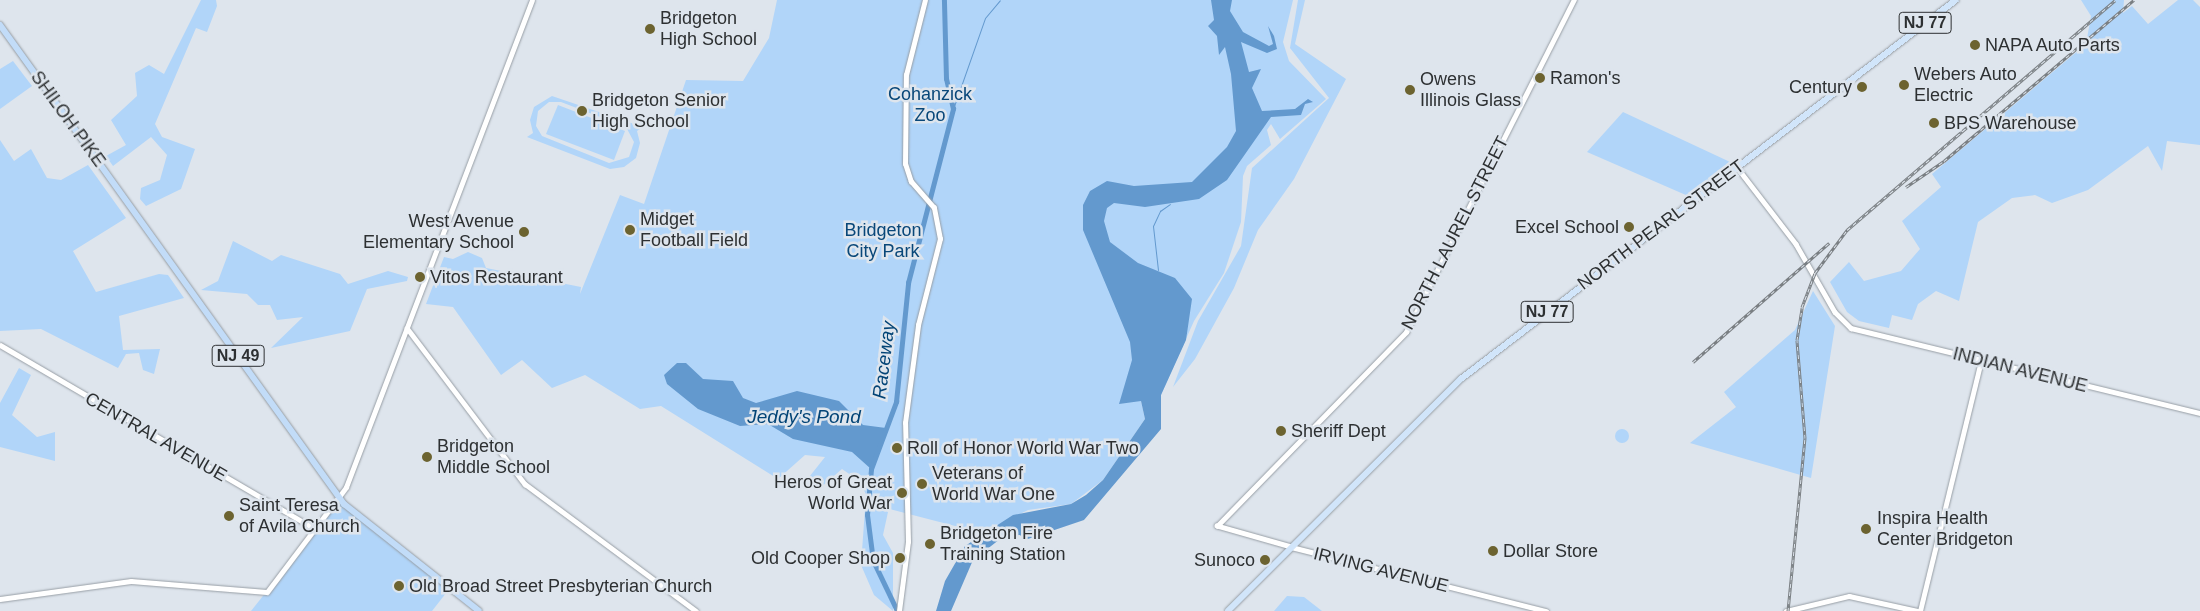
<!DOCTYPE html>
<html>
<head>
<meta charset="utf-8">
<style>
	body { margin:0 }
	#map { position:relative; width:2200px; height:611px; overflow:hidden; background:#dee5ed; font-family:Arial,sans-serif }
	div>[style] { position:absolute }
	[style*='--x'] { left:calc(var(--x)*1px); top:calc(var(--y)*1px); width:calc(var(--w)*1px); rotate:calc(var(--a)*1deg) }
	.green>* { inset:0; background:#b1d5f9 }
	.round { border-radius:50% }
	.water>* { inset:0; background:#6399ce }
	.stream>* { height:1px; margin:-0.5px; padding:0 0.5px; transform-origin:0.5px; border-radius:0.5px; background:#6399ce }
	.canal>* { height:4.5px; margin:-2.25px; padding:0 2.25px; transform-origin:2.25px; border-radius:2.25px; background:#6399ce }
	.roads { filter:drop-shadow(0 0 1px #979ea5) drop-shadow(0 0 1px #979ea5) }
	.tertiary>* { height:4.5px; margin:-2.25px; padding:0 2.25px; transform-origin:2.25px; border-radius:2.25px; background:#fff }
	.secondary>* { height:5px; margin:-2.5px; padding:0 2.5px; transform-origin:2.5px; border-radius:2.5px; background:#fff }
	.primary>* { height:5.5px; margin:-2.75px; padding:0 2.75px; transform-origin:2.75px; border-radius:2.75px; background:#d1e5fa }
	.trunk>* { height:6px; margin:-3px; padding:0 3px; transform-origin:3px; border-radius:3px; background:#c2dcf8 }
	.rail>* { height:3px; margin-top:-1.5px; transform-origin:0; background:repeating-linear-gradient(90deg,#dee5ed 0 4px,#7a7f83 0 8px); box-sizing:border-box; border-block:1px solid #7a7f83 }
	.dots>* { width:14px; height:14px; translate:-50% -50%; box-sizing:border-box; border:2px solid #dee5ed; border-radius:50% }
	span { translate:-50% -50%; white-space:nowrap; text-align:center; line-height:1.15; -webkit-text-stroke:5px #dee5ed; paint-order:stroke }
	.shield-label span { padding:1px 4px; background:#dee5ed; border:1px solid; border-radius:4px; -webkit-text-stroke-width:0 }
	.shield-label { font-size:16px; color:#2d3032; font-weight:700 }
	.poi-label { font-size:18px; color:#2d3032 }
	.left { translate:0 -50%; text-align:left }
	.right { translate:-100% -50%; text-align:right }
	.park-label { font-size:18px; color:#084779 }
	.street-label { font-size:18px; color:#2d3032 }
	.water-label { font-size:19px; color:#034476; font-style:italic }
</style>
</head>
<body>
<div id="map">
	<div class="green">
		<div style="clip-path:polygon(201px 0,216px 0,217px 6px,207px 32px,196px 28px,155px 124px,162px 137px,195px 149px,181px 189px,146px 206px,140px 199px,141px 188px,160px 180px,167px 155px,151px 137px,113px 166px,106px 156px,126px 145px,111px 120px,137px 96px,135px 73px,149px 65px,164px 74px)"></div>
		<div style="clip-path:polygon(777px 0,1293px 0,1283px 42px,1289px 61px,1326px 99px,1280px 139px,1271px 124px,1267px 130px,1271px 145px,1247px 166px,1243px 176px,1241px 222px,1224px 273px,1194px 321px,1161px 395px,1141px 401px,1145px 419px,1103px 480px,1071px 504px,1028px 510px,982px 533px,878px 506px,888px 512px,883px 535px,893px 553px,893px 611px,874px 595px,861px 565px,866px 495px,861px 482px,842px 469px,820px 488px,802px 486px,825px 457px,805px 455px,778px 479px,661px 406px,640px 409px,585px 375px,552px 388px,522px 360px,501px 375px,453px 307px,426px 304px,444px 257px,453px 259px,468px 252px,482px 258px,486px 268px,581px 287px,580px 294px,620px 195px,644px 204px,686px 80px,743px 81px,769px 38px)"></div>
		<div style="clip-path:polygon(1298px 0,1305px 0,1295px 44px,1346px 79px,1294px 179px,1258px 230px,1234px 288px,1195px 359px,1173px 387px,1198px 321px,1241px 246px,1252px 168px,1329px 98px,1290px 48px)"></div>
		<div style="clip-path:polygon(2081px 0,2124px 0,2123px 13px,2132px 6px,2148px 24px,2178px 0,2193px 0,2200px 7px,2200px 145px,2167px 141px,2162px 171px,2148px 146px,2088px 190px,2052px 203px,2035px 195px,2012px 198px,1978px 222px,1959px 301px,1936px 291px,1918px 304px,1912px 320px,1892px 315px,1889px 328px,1859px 321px,1847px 312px,1830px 282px,1849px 262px,1864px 281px,1901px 271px,1920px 249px,1902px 221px,1941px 187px,1932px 174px,2086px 44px,2091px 16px)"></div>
		<div style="clip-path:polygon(13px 61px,32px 86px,0 109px,0 69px)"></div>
		<div style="clip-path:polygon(evenodd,552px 96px,643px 127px,637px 131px,640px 143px,636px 158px,624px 167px,610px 169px,527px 137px,533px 133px,530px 120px,534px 107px,552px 96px,561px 102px,626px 127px,634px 142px,629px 157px,609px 163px,542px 136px,536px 126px,538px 111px,549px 102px,561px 102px)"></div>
		<div style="clip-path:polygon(558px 105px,625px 131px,614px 160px,546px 134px)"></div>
		<div style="clip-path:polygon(1623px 112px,1728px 161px,1737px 167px,1695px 199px,1587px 152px)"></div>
		<div style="clip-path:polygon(0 140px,14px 161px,31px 149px,47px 178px,61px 180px,88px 165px,126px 218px,73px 251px,96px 292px,159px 274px,168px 275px,184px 298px,119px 316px,123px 350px,160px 349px,154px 374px,143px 370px,139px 353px,126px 354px,118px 368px,41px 329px,0 331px)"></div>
		<div style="clip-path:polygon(233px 241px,272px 261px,281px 255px,340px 274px,348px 284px,388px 271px,408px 277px,407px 281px,367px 289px,350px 331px,271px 348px,303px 317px,277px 320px,270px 305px,258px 305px,247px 294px,201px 290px,218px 281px)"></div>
		<div style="clip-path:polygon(1813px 291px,1835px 326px,1811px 478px,1690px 443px,1736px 407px,1724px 392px,1795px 330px)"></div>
		<div style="clip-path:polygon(19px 368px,31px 375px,12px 415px,37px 437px,55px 432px,55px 461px,0 447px,0 403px)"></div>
		<div class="round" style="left:1615px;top:429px;width:14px;height:14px"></div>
		<div style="clip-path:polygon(340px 499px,450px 588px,432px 611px,251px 611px)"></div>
		<div style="clip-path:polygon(1287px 596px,1304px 597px,1322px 611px,1274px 611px)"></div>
	</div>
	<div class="water">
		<div style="clip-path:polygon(1211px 0,1232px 0,1230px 11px,1243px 32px,1269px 46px,1273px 44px,1268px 26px,1274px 36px,1277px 49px,1267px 53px,1241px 42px,1249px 72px,1261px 69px,1252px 88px,1262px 111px,1295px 109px,1308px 99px,1313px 102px,1305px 104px,1301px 115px,1271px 117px,1227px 180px,1199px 199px,1145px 207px,1114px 203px,1107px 208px,1104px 221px,1110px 242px,1138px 263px,1175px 278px,1192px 299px,1186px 340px,1161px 395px,1161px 429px,1084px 520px,1025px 540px,1020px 535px,1004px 536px,973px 560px,951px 611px,936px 611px,945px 581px,965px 546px,1013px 515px,1071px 504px,1086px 495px,1103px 480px,1145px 419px,1141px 401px,1119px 404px,1132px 360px,1130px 342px,1083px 230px,1083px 205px,1090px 191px,1107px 181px,1134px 186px,1192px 182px,1227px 147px,1236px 131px,1231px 74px,1225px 47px,1219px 55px,1217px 36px,1208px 26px,1214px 20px)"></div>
		<div style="clip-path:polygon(677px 363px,686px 363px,703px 379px,733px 381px,743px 398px,756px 403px,797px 391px,839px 401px,863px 425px,886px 428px,871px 469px,852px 452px,793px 439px,768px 424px,740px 426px,698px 409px,667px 384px,664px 375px)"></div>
	</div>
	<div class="stream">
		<div style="--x:953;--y:109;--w:96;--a:-70.6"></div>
		<div style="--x:985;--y:18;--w:23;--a:-50"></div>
		<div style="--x:1158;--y:270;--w:44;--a:-96.5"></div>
		<div style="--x:1153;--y:226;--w:17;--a:-65"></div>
		<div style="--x:1160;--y:211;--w:12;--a:-35"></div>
	</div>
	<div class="canal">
		<div style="--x:897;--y:611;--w:55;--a:-115.6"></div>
		<div style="--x:873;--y:561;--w:46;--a:-97.4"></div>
		<div style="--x:867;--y:515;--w:46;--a:-85"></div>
		<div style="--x:871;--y:469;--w:72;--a:-69.5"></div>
		<div style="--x:896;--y:402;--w:120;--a:-84.2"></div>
		<div style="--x:908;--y:283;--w:180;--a:-75.5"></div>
		<div style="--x:953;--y:109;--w:31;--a:-103"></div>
		<div style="--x:946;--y:79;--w:79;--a:-91.5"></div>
	</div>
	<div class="roads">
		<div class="tertiary">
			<div style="--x:1737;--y:167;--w:97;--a:52.5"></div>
			<div style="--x:1796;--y:244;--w:78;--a:60.2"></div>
			<div style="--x:1835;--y:312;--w:23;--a:45"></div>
			<div style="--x:1851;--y:328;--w:359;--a:13.7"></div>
			<div style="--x:407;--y:328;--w:196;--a:52.9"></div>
			<div style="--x:525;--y:484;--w:213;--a:36.6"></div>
			<div style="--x:1291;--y:547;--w:77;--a:-164.2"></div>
			<div style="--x:1217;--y:526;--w:271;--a:-45.7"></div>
			<div style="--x:1406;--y:332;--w:372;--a:-63.2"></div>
			<div style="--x:899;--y:611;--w:70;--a:-82.6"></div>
			<div style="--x:908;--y:542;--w:119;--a:-91.4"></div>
			<div style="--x:905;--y:423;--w:99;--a:-82.4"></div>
			<div style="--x:918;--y:325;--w:89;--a:-75.7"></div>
			<div style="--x:940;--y:239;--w:32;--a:-101"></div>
			<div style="--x:934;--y:208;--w:35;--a:-131"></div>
			<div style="--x:911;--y:182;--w:19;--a:-108"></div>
			<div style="--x:905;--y:164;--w:89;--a:-89.4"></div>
			<div style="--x:906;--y:75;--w:77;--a:-75.8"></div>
			<div style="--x:1920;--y:611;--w:258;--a:-76.3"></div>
		</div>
		<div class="secondary">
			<div style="--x:0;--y:345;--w:365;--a:30.3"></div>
			<div style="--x:1291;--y:547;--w:263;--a:14.1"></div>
			<div style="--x:0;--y:599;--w:132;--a:-7.8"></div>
			<div style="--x:131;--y:581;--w:136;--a:4.6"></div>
			<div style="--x:267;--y:592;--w:131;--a:-53"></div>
			<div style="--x:346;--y:487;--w:521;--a:-69.1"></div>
			<div style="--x:1786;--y:611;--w:65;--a:-13.4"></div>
			<div style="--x:1849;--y:596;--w:70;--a:12.4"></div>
		</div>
		<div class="primary">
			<div style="--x:1228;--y:611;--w:329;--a:-44.9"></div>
			<div style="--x:1461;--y:379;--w:623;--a:-37.44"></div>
		</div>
		<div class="trunk">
			<div style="--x:0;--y:25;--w:590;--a:54.32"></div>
			<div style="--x:344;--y:504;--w:172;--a:38.4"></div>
		</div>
	</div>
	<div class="rail">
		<div style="--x:1906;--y:187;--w:46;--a:-34.4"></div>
		<div style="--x:1944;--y:161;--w:249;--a:-40.3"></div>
		<div style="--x:1693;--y:362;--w:181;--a:-41.2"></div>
		<div style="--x:1788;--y:611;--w:174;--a:-84.4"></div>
		<div style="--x:1805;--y:438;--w:98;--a:-94.7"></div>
		<div style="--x:1797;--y:340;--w:33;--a:-81"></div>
		<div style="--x:1802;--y:307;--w:36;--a:-69"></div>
		<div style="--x:1815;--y:273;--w:54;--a:-53.3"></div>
		<div style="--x:1847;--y:230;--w:353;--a:-40.6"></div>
	</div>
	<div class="dots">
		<div style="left:650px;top:29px;background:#6c6330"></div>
		<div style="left:1975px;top:45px;background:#6c6330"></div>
		<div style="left:1540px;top:78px;background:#6c6330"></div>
		<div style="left:1904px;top:85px;background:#6c6330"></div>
		<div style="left:1862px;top:87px;background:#6c6330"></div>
		<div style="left:1410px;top:90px;background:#6c6330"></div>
		<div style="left:582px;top:111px;background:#6c6330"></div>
		<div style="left:1934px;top:123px;background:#6c6330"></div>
		<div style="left:1629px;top:227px;background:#6c6330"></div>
		<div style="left:630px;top:230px;background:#6c6330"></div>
		<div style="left:524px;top:232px;background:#6c6330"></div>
		<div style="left:420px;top:277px;background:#6c6330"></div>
		<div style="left:1281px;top:431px;background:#6c6330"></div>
		<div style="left:897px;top:448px;background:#6c6330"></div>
		<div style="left:427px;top:457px;background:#6c6330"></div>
		<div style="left:922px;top:484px;background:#6c6330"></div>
		<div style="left:902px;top:493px;background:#6c6330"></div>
		<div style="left:229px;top:516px;background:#6c6330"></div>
		<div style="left:1866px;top:529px;background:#6c6330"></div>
		<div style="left:930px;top:544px;background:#6c6330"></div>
		<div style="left:1493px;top:551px;background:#6c6330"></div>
		<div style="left:900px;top:558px;background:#6c6330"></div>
		<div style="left:1265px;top:560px;background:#6c6330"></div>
		<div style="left:399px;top:586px;background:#6c6330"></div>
	</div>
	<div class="shield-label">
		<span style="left:1925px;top:23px">NJ 77</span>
		<span style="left:1547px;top:312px">NJ 77</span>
		<span style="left:238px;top:356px">NJ 49</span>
	</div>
	<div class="poi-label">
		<span class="left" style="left:660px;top:29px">Bridgeton<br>High School</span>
		<span class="left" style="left:1985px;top:45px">NAPA Auto Parts</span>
		<span class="left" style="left:1914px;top:85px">Webers Auto<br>Electric</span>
		<span class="left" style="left:1550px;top:78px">Ramon's</span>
		<span class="left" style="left:1420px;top:90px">Owens<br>Illinois Glass</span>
		<span class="right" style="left:1852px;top:87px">Century</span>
		<span class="left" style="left:592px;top:111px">Bridgeton Senior<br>High School</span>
		<span class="left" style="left:1944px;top:123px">BPS Warehouse</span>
		<span class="left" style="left:640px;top:230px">Midget<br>Football Field</span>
		<span class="right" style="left:514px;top:232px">West Avenue<br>Elementary School</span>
		<span class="right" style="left:1619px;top:227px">Excel School</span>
		<span class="left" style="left:430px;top:277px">Vitos Restaurant</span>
		<span class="left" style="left:1291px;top:431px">Sheriff Dept</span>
		<span class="left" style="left:437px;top:457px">Bridgeton<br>Middle School</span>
		<span class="left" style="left:907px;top:448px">Roll of Honor World War Two</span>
		<span class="left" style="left:932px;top:484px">Veterans of<br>World War One</span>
		<span class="right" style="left:892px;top:493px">Heros of Great<br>World War</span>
		<span class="left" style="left:239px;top:516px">Saint Teresa<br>of Avila Church</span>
		<span class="left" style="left:1877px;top:529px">Inspira Health<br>Center Bridgeton</span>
		<span class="left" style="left:940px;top:544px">Bridgeton Fire<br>Training Station</span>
		<span class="left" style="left:1503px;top:551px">Dollar Store</span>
		<span class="right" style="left:890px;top:558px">Old Cooper Shop</span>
		<span class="right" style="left:1255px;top:560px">Sunoco</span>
		<span class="left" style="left:409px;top:586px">Old Broad Street Presbyterian Church</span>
	</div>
	<div class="park-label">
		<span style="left:930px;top:105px">Cohanzick<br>Zoo</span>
		<span style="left:883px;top:241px">Bridgeton<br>City Park</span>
	</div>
	<div class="street-label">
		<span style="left:68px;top:119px;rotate:54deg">SHILOH PIKE</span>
		<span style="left:1661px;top:225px;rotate:-37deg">NORTH PEARL STREET</span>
		<span style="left:1455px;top:233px;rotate:-63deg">NORTH LAUREL STREET</span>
		<span style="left:2020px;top:370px;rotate:14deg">INDIAN AVENUE</span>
		<span style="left:156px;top:437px;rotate:30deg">CENTRAL AVENUE</span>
		<span style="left:1381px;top:570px;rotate:14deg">IRVING AVENUE</span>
	</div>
	<div class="water-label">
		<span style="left:884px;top:360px;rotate:-83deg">Raceway</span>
		<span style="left:804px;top:417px">Jeddy's Pond</span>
	</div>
</div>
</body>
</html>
